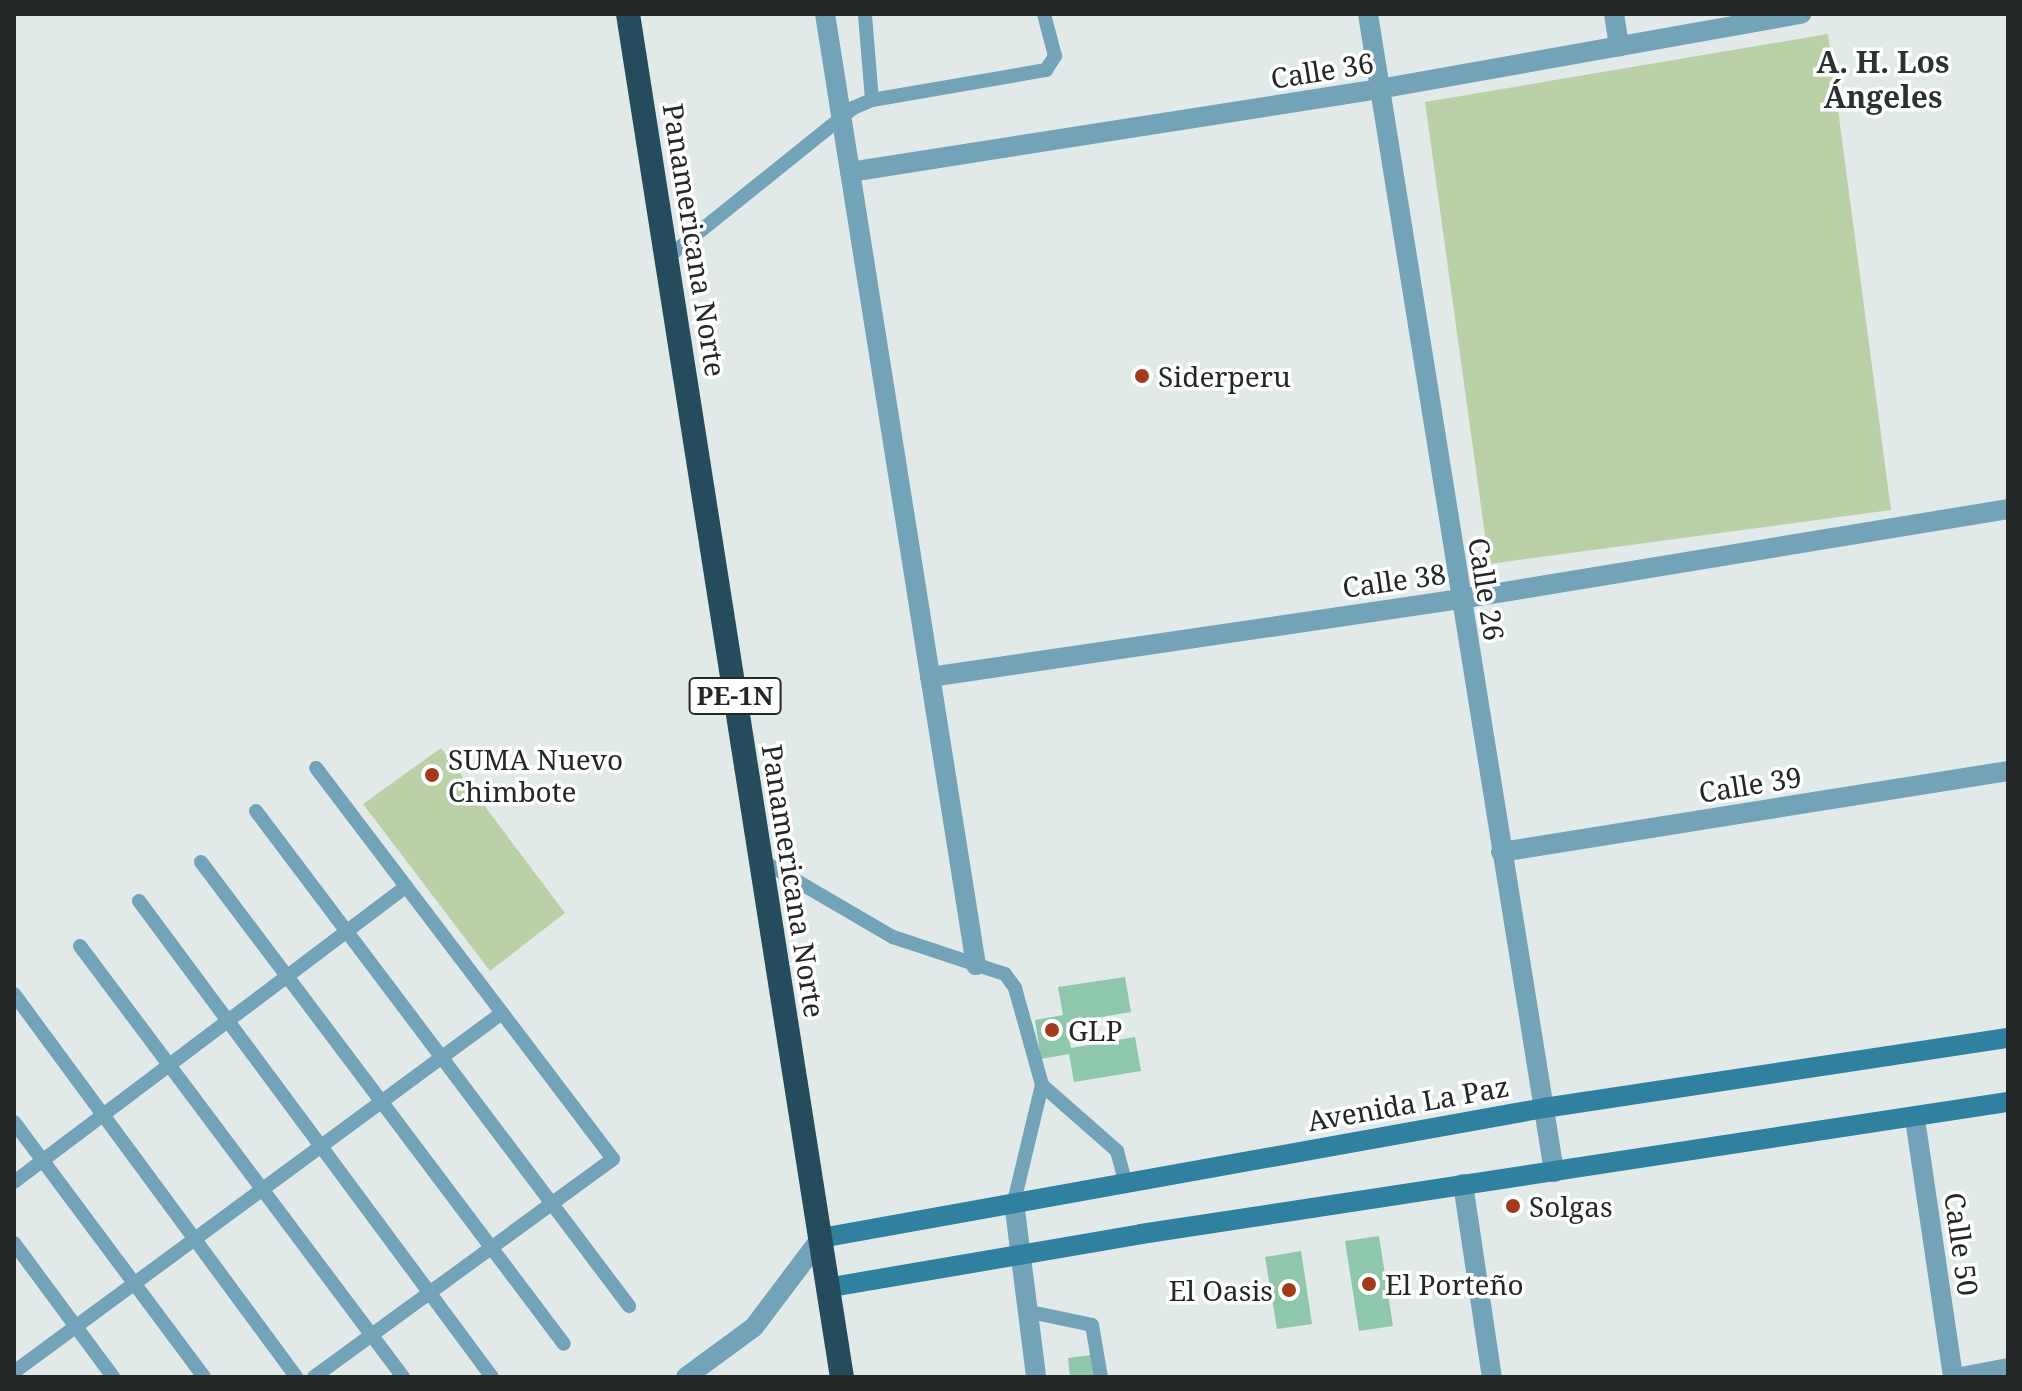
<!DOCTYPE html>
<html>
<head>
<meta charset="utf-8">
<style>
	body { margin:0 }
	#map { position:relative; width:2022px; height:1391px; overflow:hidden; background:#e1eae9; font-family:"Noto Serif",serif }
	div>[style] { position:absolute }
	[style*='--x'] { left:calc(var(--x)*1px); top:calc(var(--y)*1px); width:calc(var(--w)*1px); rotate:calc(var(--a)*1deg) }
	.green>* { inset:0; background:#bad1a8 }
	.building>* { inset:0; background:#8ec7ab }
	.lane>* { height:14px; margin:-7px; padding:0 7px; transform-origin:7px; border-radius:7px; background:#73a3b8 }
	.street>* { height:20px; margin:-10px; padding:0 10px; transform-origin:10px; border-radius:10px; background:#73a3b8 }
	.secondary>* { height:20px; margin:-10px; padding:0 10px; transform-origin:10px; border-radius:10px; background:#30819f }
	.highway>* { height:24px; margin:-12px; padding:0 12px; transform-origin:12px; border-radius:12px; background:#244c5c }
	.dots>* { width:22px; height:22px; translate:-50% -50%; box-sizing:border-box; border:4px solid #fff; border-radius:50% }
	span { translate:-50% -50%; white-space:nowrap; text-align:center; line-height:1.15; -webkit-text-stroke:7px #fff; paint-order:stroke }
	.shield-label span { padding:2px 6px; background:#fff; border:2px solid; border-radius:6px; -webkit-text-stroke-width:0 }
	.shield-label { font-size:26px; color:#242727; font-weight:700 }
	.street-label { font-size:28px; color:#242727 }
	.poi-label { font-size:28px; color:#242727 }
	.left { translate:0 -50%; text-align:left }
	.right { translate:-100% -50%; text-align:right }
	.neighbourhood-label { font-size:30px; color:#2c3232; font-weight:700 }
	.frame { position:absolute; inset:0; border:16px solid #242727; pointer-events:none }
</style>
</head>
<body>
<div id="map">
	<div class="green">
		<div style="clip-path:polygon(1828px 34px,1891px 510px,1489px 564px,1425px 102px)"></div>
		<div style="clip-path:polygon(441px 748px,565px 913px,490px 971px,363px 804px)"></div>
	</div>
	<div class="building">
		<div style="clip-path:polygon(1125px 977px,1131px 1012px,1066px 1023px,1071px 1048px,1135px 1037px,1141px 1071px,1074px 1082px,1069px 1054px,1041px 1059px,1035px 1020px,1063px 1015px,1058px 987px)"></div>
		<div style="clip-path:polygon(1379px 1236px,1393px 1326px,1359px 1331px,1345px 1241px)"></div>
		<div style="clip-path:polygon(1301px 1251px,1312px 1324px,1277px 1329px,1265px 1257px)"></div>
		<div style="clip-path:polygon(1091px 1355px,1094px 1377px,1070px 1377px,1068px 1358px)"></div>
	</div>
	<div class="lane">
		<div style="--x:872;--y:100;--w:177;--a:-9.8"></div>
		<div style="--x:1046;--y:70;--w:17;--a:-57"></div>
		<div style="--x:1055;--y:56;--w:43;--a:-104.7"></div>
		<div style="--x:668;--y:257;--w:238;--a:-38.8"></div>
		<div style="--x:853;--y:108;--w:21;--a:-23"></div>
		<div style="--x:872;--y:100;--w:86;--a:-94.7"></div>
		<div style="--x:256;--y:811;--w:620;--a:53"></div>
		<div style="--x:761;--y:860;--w:153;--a:30.3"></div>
		<div style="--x:893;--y:937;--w:118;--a:18.3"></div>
		<div style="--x:1005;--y:974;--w:17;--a:54"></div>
		<div style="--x:1015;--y:988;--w:101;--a:74.4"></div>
		<div style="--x:1042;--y:1085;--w:120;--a:103.5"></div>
		<div style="--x:201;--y:862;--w:603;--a:53.02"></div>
		<div style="--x:139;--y:901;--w:593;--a:53.44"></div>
		<div style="--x:80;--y:946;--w:539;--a:53.15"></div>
		<div style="--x:14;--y:994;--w:476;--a:53.6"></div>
		<div style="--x:1042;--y:1085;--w:100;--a:41.3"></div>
		<div style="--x:1117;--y:1151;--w:30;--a:75"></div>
		<div style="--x:14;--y:1122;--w:318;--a:53.3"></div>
		<div style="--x:14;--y:1182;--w:491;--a:-37"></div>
		<div style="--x:14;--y:1243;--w:167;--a:53.5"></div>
		<div style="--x:1026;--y:1311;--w:67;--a:12"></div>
		<div style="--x:1092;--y:1325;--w:53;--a:80.2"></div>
		<div style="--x:14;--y:1372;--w:606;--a:-36.34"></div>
		<div style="--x:314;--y:1377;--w:370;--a:-36.1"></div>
		<div style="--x:613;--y:1159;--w:491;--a:-127.2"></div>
	</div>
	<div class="street">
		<div style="--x:825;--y:14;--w:963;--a:80.98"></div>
		<div style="--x:1368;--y:14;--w:1173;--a:80.87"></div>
		<div style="--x:1614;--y:14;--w:33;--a:81"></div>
		<div style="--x:850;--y:172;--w:535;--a:-8.92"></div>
		<div style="--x:1379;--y:89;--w:429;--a:-10.1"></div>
		<div style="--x:930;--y:677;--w:537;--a:-8.36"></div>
		<div style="--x:1461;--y:599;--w:554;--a:-9.34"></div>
		<div style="--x:1501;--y:852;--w:513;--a:-9.08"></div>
		<div style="--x:1915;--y:1119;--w:261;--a:81.6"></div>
		<div style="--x:1463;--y:1184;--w:195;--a:81.5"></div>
		<div style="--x:1014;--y:1202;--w:176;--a:82.8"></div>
		<div style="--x:686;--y:1377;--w:84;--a:-36.3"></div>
		<div style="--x:754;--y:1327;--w:111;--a:-53"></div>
		<div style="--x:1961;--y:1377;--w:48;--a:-10.8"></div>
	</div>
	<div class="secondary">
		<div style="--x:821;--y:1238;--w:735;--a:-10.19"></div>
		<div style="--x:1544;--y:1108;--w:469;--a:-8.6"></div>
		<div style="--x:826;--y:1288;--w:320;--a:-9.7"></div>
		<div style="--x:1141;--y:1234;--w:877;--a:-8.66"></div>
	</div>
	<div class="highway">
		<div style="--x:628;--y:14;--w:1380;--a:81.08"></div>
	</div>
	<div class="dots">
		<div style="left:1142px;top:376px;background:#a23b1b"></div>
		<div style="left:432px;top:775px;background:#a23b1b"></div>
		<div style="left:1052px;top:1030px;background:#a23b1b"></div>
		<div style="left:1513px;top:1206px;background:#a23b1b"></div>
		<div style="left:1369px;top:1284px;background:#a23b1b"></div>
		<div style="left:1289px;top:1290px;background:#a23b1b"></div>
	</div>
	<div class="shield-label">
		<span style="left:735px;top:696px">PE-1N</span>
	</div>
	<div class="street-label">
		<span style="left:1322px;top:70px;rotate:-9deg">Calle 36</span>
		<span style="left:695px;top:240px;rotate:81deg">Panamericana Norte</span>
		<span style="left:1394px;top:580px;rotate:-8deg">Calle 38</span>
		<span style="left:1487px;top:589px;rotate:81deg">Calle 26</span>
		<span style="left:1750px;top:784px;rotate:-9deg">Calle 39</span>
		<span style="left:794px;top:881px;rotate:81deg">Panamericana Norte</span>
		<span style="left:1408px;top:1103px;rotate:-10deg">Avenida La Paz</span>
		<span style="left:1962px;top:1244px;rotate:82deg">Calle 50</span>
	</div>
	<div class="poi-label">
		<span class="left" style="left:1158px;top:376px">Siderperu</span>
		<span class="left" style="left:448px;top:775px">SUMA Nuevo<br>Chimbote</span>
		<span class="left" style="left:1068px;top:1030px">GLP</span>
		<span class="left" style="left:1529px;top:1206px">Solgas</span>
		<span class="left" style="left:1385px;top:1284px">El Porteño</span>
		<span class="right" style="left:1273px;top:1290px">El Oasis</span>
	</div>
	<div class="neighbourhood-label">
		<span style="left:1883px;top:79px">A. H. Los<br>Ángeles</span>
	</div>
	<div class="frame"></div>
</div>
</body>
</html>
